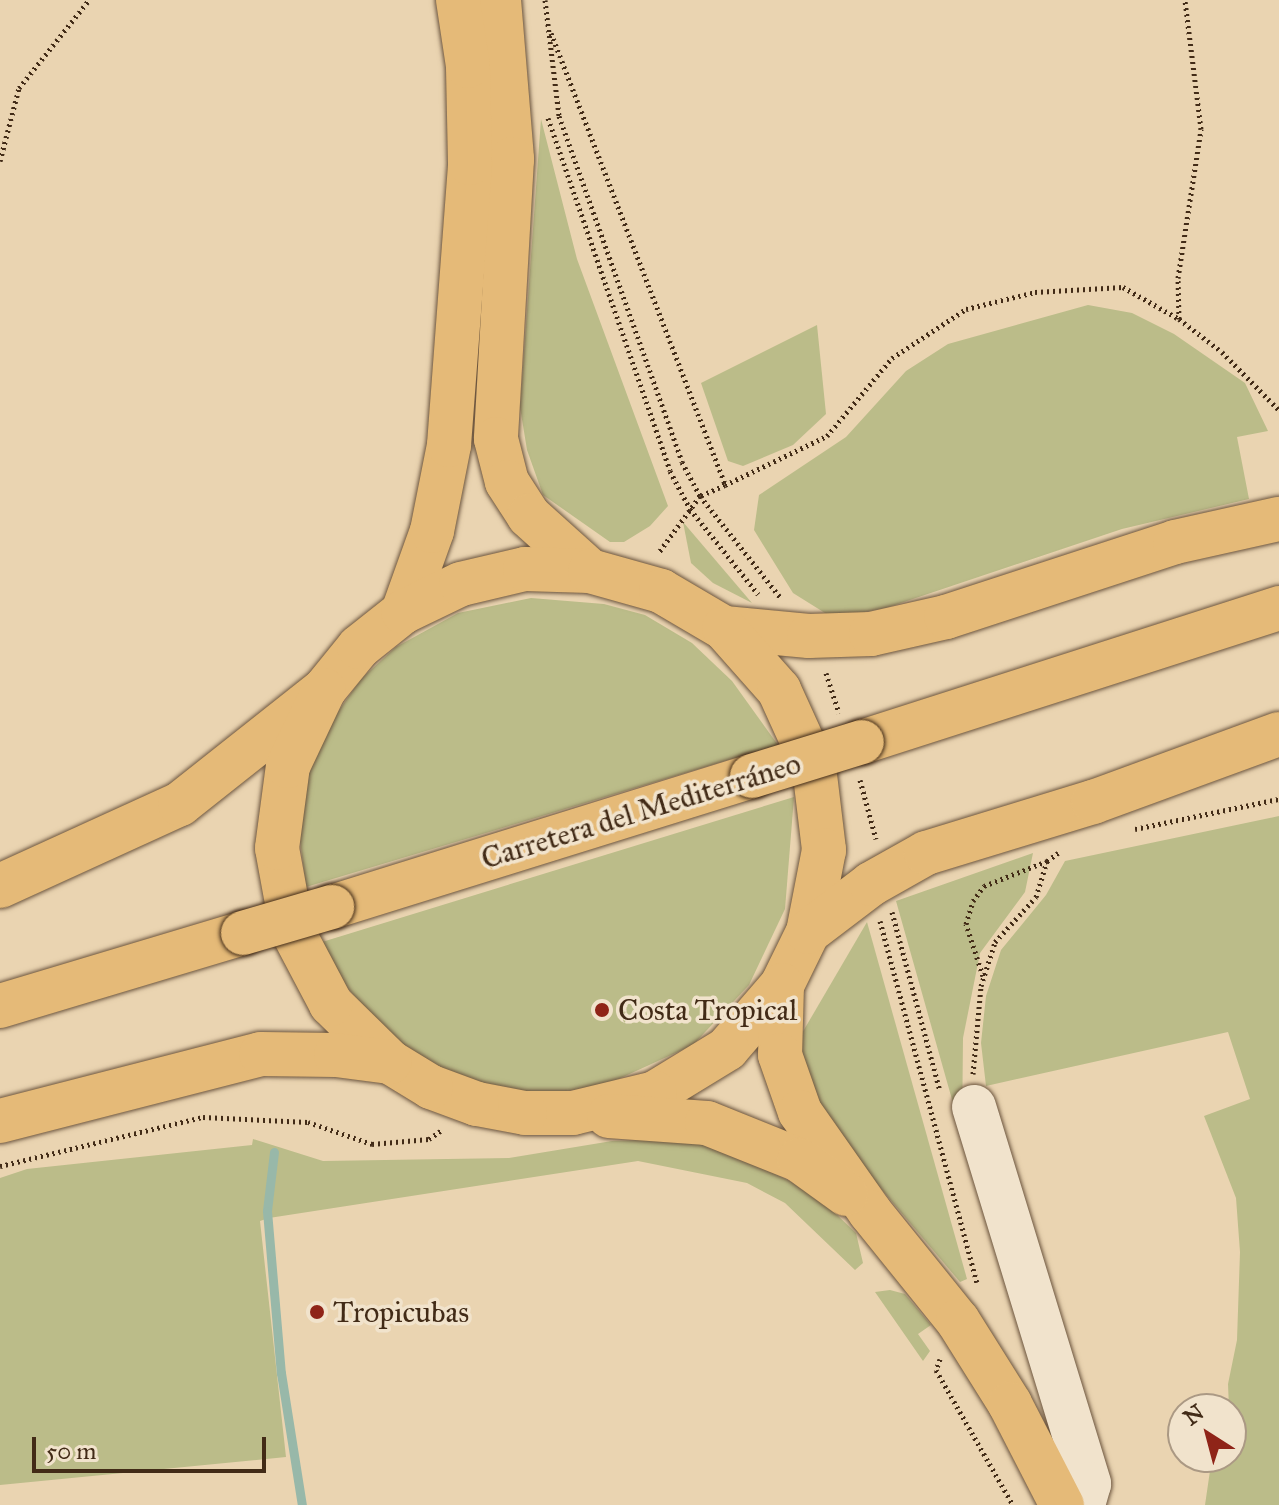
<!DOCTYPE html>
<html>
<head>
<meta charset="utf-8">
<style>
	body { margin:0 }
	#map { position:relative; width:1279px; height:1505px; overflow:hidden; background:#ead4b1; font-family:"IM FELL Great Primer",serif }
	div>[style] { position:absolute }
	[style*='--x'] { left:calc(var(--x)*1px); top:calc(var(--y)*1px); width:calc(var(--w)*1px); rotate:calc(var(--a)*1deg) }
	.green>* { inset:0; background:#bbbc89 }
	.stream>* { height:9px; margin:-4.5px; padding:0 4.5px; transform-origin:4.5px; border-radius:4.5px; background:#98b8a9 }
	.path>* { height:5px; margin-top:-2.5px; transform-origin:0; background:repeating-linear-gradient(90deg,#422b17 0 2px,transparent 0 6px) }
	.roads { filter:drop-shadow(0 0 2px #6c553e) drop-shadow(0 0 2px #6c553e) }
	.minor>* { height:44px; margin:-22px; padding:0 22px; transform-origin:22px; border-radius:22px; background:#f1e3cc }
	.major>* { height:44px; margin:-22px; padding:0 22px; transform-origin:22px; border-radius:22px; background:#e5ba78 }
	.highway>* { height:44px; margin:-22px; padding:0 22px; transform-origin:22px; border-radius:22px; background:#e5ba78 }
	.bridges { filter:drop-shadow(0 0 2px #422b17) drop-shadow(0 0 2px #422b17) }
	.highway-bridge>* { height:44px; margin:-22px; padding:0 22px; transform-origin:22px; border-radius:22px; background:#e5ba78 }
	.dots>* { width:22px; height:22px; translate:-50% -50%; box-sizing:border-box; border:4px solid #f1e3cc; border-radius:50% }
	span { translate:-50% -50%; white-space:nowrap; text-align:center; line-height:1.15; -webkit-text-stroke:7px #f1e3cc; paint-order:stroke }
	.street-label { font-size:30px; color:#422b17 }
	.poi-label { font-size:30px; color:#422b17 }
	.left { translate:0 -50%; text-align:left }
	.north { position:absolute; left:1167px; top:1393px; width:80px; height:80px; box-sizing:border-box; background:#f1e3cc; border:2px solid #ab9984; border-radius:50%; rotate:324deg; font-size:22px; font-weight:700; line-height:32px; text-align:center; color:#422b17 }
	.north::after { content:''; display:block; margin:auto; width:28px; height:36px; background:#8f2418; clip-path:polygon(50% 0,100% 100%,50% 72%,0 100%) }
	.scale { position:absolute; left:32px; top:1437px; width:234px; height:36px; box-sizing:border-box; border:4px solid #422b17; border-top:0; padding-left:10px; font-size:24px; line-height:28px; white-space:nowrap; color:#422b17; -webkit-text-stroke:6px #f1e3cc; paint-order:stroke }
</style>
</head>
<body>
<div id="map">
	<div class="green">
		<div style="clip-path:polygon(541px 119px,577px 259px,668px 506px,650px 526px,624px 542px,610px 542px,543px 495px,527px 450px,520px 407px)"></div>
		<div style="clip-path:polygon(1088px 305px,1132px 313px,1174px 334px,1245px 383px,1268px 431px,1237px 437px,1249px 499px,1122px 529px,886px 608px,833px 618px,793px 593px,754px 530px,759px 495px,846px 437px,906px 371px,948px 344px)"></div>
		<div style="clip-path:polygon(817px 325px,826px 414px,793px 445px,743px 466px,728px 461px,701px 383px)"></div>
		<div style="clip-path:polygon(683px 522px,752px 603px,713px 583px,691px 563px)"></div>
		<div style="clip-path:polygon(531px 598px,604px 604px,645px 615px,692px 643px,732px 681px,778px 745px,306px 887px,299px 832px,309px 773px,330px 723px,361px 679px,396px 647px,458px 613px)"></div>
		<div style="clip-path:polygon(794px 797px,785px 909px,749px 985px,693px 1045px,601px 1087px,548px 1093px,492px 1088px,454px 1076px,410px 1050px,377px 1021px,344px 984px,322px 942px)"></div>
		<div style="clip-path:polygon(1279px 816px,1279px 1505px,1205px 1505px,1212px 1457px,1231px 1457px,1228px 1384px,1237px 1340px,1240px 1252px,1236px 1198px,1204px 1116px,1250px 1099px,1228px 1032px,986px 1086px,981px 1043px,986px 996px,1001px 950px,1046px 895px,1065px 861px)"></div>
		<div style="clip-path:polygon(1033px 853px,1025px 892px,980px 953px,963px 1038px,962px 1135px,896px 901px)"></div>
		<div style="clip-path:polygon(867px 922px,967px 1279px,960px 1282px,827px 1125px,798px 1040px)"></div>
		<div style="clip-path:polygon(253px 1139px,323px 1161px,509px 1158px,612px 1141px,677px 1139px,724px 1149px,814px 1193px,856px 1233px,863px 1263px,855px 1270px,785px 1203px,747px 1183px,638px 1161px,269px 1218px,260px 1221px,286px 1457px,0 1485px,0 1178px,27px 1169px,252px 1145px)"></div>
		<div style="clip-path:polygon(890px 1290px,905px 1294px,931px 1325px,918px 1334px,930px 1351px,923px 1361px,875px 1292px)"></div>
	</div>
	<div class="stream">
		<div style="--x:274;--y:1152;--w:59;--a:96.8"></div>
		<div style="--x:267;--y:1211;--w:163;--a:85.1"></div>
		<div style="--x:281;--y:1373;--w:134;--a:81"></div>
	</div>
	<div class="path">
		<div style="--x:545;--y:0;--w:117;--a:83.1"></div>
		<div style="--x:559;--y:116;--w:367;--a:70.4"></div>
		<div style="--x:682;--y:462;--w:38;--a:62"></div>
		<div style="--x:700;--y:496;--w:129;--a:51.6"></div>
		<div style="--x:551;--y:33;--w:484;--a:68.9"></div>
		<div style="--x:725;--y:485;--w:27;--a:156"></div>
		<div style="--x:700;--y:496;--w:69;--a:126.2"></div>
		<div style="--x:548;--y:118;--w:373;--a:70.9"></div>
		<div style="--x:670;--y:471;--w:43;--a:62.2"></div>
		<div style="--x:690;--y:509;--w:109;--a:51.3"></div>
		<div style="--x:0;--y:161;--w:75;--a:-75.4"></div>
		<div style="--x:19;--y:88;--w:112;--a:-51.5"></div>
		<div style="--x:1179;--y:319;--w:54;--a:37.5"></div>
		<div style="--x:1222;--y:352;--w:81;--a:45.5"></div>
		<div style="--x:725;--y:485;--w:113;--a:-25.7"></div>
		<div style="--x:827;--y:436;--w:102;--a:-50.2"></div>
		<div style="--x:892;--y:358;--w:89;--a:-33.5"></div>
		<div style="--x:966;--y:309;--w:71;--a:-13.8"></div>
		<div style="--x:1035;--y:292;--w:88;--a:-3.3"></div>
		<div style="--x:1123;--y:287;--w:64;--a:29.7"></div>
		<div style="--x:1179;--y:319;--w:41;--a:-91.4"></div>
		<div style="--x:1178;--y:278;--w:151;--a:-81.2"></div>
		<div style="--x:1201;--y:129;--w:130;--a:-97.1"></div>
		<div style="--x:826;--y:673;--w:42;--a:72"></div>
		<div style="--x:860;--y:780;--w:61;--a:74.8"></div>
		<div style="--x:1135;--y:829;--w:147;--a:-11.8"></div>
		<div style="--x:892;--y:912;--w:185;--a:75"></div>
		<div style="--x:880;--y:921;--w:374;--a:75"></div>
		<div style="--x:983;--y:976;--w:55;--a:-108.1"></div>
		<div style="--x:966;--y:924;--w:24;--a:-73"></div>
		<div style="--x:973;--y:901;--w:19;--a:-54"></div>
		<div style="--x:984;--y:886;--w:68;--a:-21.6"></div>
		<div style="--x:973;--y:1074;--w:88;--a:-84.8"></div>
		<div style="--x:981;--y:986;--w:46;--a:-72.3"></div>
		<div style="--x:995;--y:942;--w:61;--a:-47.7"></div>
		<div style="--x:1036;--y:897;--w:38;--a:-73"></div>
		<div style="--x:1047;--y:861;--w:14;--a:-36"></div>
		<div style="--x:0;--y:1166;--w:209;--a:-13.6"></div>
		<div style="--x:203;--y:1117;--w:105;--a:2.7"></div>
		<div style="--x:308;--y:1122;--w:68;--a:19"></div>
		<div style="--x:372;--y:1144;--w:57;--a:-5"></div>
		<div style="--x:429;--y:1139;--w:16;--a:-35"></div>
		<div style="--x:940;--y:1359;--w:12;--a:110"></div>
		<div style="--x:936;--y:1370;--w:155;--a:60.3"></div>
	</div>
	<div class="roads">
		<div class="minor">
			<div style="--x:974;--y:1107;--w:394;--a:73"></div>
			<div style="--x:1089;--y:1484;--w:22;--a:106"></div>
		</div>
		<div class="major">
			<div style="--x:499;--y:0;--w:160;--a:85.3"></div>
			<div style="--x:512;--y:159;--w:280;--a:93.3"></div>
			<div style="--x:496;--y:439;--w:44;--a:75.7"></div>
			<div style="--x:507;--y:482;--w:40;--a:57.1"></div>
			<div style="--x:529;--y:516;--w:82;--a:42"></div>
			<div style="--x:403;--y:612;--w:86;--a:-70.3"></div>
			<div style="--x:432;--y:531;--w:88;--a:-78.8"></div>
			<div style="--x:449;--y:445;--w:283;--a:-85.7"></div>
			<div style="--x:470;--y:163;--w:97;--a:-91.2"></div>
			<div style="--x:468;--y:66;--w:67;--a:-98.6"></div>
		</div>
		<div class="highway">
			<div style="--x:724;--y:628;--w:85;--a:5.4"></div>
			<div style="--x:809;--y:636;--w:62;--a:-1.8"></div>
			<div style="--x:871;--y:634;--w:77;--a:-12.8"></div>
			<div style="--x:946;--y:617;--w:241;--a:-18.1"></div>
			<div style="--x:1175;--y:542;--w:107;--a:-12.5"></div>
			<div style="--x:862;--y:742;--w:438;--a:-17.8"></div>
			<div style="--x:0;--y:886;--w:198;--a:-24.5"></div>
			<div style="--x:180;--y:804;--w:184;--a:-38.4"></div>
			<div style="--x:324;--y:690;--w:55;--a:-50.9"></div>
			<div style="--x:359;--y:647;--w:56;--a:-38.5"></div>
			<div style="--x:403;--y:612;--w:64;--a:-25.8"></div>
			<div style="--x:461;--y:584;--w:66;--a:-13.2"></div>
			<div style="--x:525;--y:569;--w:65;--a:1.8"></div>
			<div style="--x:590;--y:571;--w:74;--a:15.7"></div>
			<div style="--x:661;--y:591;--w:73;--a:30.4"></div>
			<div style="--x:724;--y:628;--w:83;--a:48.4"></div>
			<div style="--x:779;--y:690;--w:85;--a:65.6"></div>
			<div style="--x:814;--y:767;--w:84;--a:83.1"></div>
			<div style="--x:824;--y:850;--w:84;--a:101"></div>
			<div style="--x:808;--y:932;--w:59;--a:116.1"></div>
			<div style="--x:782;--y:985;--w:84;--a:130.7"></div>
			<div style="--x:727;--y:1049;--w:84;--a:148.6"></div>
			<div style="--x:655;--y:1093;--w:84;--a:166.3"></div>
			<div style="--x:573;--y:1113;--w:48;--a:180"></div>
			<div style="--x:525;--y:1113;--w:49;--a:-169.4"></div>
			<div style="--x:477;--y:1104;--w:49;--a:-159.7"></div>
			<div style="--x:431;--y:1087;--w:48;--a:-148.6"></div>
			<div style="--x:390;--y:1062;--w:83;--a:-135.5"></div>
			<div style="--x:331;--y:1004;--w:84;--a:-117.8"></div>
			<div style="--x:292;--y:930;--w:83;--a:-100.4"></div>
			<div style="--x:277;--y:848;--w:83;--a:-82.4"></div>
			<div style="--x:288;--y:766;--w:84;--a:-64.7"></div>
			<div style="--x:332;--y:907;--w:440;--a:-17.3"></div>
			<div style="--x:808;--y:932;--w:79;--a:-37.3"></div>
			<div style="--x:871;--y:884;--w:63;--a:-29.4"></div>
			<div style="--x:926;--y:853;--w:175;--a:-17"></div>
			<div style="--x:1093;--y:802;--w:198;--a:-20.1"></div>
			<div style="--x:782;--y:985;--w:70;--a:91.6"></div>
			<div style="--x:780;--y:1055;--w:60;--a:70.7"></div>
			<div style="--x:800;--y:1112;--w:122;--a:55"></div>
			<div style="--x:870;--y:1212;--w:140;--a:51.1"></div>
			<div style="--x:958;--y:1321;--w:98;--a:57.9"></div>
			<div style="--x:1010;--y:1404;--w:114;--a:62.8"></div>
			<div style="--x:0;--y:1006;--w:254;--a:-16.7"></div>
			<div style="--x:609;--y:1116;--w:98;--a:4.1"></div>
			<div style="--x:707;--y:1123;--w:99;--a:21.9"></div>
			<div style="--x:799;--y:1160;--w:58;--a:35.9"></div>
			<div style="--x:0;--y:1121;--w:269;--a:-14.4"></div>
			<div style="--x:261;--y:1054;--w:75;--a:0.8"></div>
			<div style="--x:336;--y:1055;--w:54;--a:7.4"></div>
		</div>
	</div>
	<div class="bridges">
		<div class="highway-bridge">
			<div style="--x:752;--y:776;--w:115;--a:-17.2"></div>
			<div style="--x:243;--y:933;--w:93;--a:-16.3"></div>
		</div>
	</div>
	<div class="dots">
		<div style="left:602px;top:1010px;background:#8f2418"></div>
		<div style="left:317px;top:1312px;background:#8f2418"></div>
	</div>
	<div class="street-label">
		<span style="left:641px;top:811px;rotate:-17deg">Carretera del Mediterráneo</span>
	</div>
	<div class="poi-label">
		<span class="left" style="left:618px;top:1010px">Costa Tropical</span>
		<span class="left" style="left:333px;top:1312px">Tropicubas</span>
	</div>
	<div class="north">N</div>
	<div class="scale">50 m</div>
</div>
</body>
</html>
